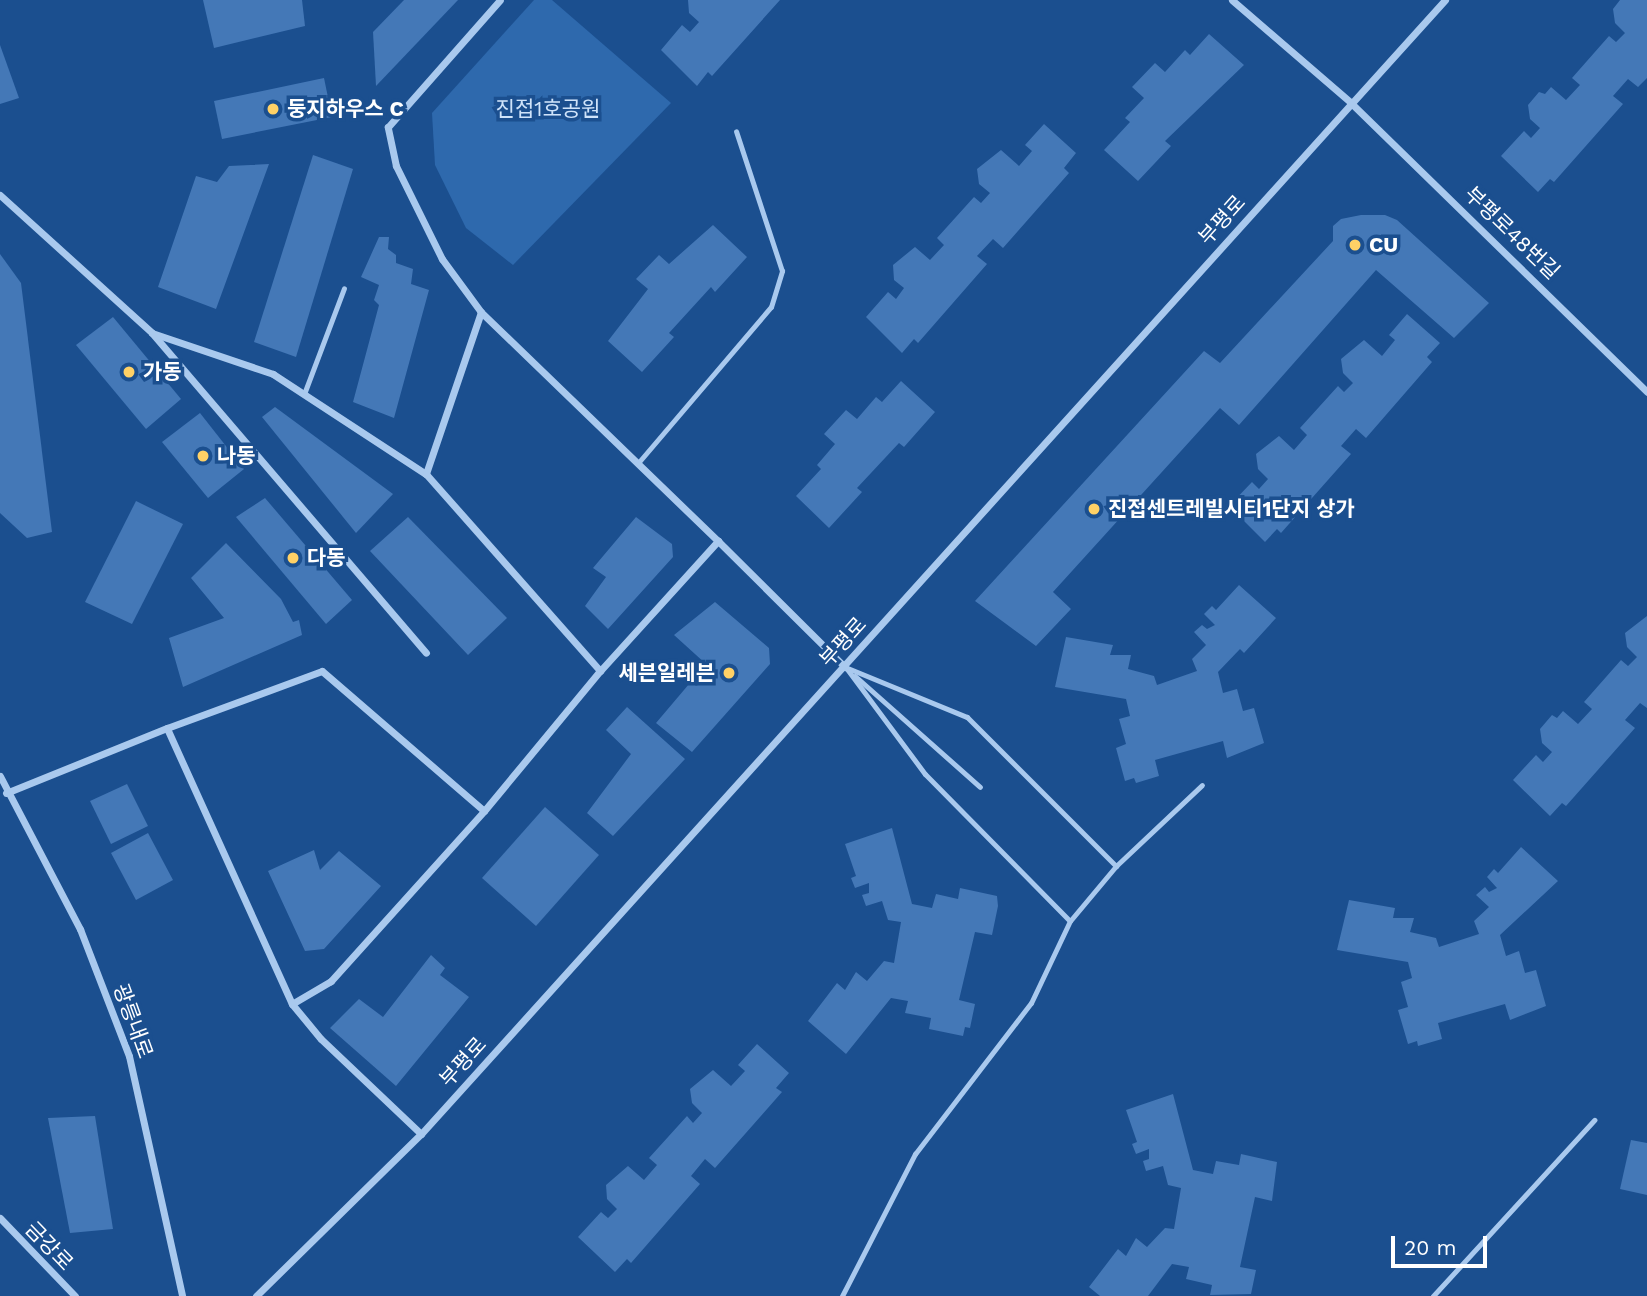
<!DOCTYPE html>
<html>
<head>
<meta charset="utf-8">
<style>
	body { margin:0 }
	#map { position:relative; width:1647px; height:1296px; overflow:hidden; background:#1b4f8f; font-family:"Work Sans","Noto Sans KR",sans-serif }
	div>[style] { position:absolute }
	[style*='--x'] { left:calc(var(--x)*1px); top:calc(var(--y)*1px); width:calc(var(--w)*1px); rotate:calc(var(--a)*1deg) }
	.green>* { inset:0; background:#2e69ad }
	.building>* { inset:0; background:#4478b7 }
	.lane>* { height:5px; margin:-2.5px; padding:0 2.5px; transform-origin:2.5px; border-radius:2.5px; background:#a9c9ee }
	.street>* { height:7px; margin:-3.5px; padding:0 3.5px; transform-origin:3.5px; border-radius:3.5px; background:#a9c9ee }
	.dots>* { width:19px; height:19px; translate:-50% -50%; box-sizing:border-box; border:4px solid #1b4f8f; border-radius:50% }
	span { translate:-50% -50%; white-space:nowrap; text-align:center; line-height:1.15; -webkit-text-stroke:7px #1b4f8f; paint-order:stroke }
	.poi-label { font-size:21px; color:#fff; font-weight:700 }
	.left { translate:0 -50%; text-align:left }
	.right { translate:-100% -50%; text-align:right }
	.park-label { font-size:21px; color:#cfe3fa }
	.street-label { font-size:21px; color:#fff }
	.scale { position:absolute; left:1391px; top:1236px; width:96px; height:32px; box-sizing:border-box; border:4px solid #fff; border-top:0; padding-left:9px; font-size:21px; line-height:24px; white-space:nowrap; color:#fff; -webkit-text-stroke:5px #1b4f8f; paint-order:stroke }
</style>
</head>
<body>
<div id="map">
	<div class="green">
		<div style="clip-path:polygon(534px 0,552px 0,671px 103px,513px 265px,466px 228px,435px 165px,432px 113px)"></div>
	</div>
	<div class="building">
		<div style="clip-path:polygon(203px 0,302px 0,305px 26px,214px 48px)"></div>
		<div style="clip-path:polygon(404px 0,458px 0,376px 86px,373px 32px)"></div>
		<div style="clip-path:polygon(688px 0,780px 0,712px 76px,708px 72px,697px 86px,661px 50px,682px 25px,690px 32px,699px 22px,689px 13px)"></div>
		<div style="clip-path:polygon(1620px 0,1647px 0,1647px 78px,1638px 87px,1628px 79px,1613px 96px,1623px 104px,1554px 182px,1550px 179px,1538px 192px,1501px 156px,1524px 131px,1531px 138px,1540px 128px,1530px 119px,1528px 105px,1539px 92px,1545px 94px,1551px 87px,1566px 100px,1580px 85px,1572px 78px,1609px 36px,1616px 42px,1625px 33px,1615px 23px,1613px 9px)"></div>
		<div style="clip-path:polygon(1209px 34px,1244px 65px,1165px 141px,1171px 146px,1138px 181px,1104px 150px,1130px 122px,1125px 118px,1144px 98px,1132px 87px,1155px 63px,1165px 72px,1185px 50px,1190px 55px)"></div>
		<div style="clip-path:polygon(0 45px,19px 98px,0 104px)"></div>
		<div style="clip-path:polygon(324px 78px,332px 117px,222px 139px,214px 101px)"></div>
		<div style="clip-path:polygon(1044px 124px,1076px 153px,1064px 168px,1069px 173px,1003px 248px,993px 239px,977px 256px,987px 264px,918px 343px,914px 339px,902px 353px,866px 317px,888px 292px,896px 299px,904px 288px,894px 280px,893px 265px,915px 247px,930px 260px,944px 245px,937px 238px,974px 197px,981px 203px,990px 193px,979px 184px,977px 169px,1001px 150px,1019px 166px,1032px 151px,1025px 145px)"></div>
		<div style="clip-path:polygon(313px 155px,353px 169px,296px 357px,254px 342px)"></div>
		<div style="clip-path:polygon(269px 164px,216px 309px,158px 287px,196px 176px,217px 182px,229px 166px)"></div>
		<div style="clip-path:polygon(1361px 215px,1385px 215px,1397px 220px,1489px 303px,1454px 338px,1376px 270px,1239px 425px,1220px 408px,1053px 592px,1071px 609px,1036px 646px,975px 601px,1204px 351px,1220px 363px,1333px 241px,1333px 226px,1341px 219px)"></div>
		<div style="clip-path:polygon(713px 225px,747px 257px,715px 292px,711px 287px,669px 333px,674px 337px,642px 372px,608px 341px,648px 289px,636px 279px,659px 255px,669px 264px)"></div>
		<div style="clip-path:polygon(379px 237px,389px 237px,388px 249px,396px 255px,396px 263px,413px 269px,411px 284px,429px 290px,394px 418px,353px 402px,379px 305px,374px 300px,379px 285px,361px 277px)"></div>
		<div style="clip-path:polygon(0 254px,21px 283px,52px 532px,27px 538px,0 513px)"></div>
		<div style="clip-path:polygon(1407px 314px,1440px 343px,1427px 357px,1432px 362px,1366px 438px,1356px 429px,1341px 446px,1351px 454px,1281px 533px,1277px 529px,1265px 542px,1229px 506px,1252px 482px,1259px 489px,1268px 479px,1258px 469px,1256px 454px,1279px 436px,1294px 450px,1307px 435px,1300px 428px,1338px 386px,1344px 392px,1353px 383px,1343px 373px,1341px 359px,1364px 340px,1382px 356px,1395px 340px,1389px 335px)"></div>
		<div style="clip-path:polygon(113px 317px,181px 399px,146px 429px,76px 345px)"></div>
		<div style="clip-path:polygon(901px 381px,935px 412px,904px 447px,899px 443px,857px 488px,862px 492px,829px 528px,796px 496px,821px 469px,817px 465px,835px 444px,824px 434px,846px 410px,857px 419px,876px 397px,882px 402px)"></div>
		<div style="clip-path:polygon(275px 407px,393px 494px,356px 533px,262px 417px)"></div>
		<div style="clip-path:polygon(200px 413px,244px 469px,208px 498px,162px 442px)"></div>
		<div style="clip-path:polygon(265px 498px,352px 600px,326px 624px,236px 517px)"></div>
		<div style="clip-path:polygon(136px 501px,183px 524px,132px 624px,85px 602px)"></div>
		<div style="clip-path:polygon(408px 517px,507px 618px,468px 655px,370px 551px)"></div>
		<div style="clip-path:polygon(636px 517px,672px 544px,673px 557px,608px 629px,585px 606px,606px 577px,593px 568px)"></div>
		<div style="clip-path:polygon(226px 543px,281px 599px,293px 622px,299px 620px,302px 635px,183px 687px,169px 638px,224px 618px,191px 578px)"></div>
		<div style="clip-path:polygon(1239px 585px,1276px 618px,1244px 653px,1240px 649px,1218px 672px,1223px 693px,1237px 689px,1243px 711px,1254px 708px,1264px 743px,1227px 758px,1223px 741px,1155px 760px,1159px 776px,1136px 783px,1134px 778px,1125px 781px,1116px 748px,1126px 744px,1119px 719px,1130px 716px,1126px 699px,1055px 687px,1066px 637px,1113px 645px,1110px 655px,1131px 655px,1128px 669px,1154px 676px,1157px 685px,1197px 671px,1192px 659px,1206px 645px,1194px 632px,1202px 625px,1207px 629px,1215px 625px,1204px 614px,1212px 606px,1216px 610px)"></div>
		<div style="clip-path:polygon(715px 602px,769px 648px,770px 664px,692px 752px,656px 723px,706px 664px,674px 635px)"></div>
		<div style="clip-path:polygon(1647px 616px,1647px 708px,1640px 703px,1625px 720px,1635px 728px,1566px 806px,1562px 803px,1550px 816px,1513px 780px,1536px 755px,1543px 762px,1552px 752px,1542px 743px,1540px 729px,1552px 715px,1557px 718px,1563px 711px,1578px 724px,1592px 709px,1584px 702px,1621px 660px,1628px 666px,1637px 657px,1627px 647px,1625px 633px)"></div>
		<div style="clip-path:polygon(627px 707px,685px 759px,613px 836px,587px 813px,631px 754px,606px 730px)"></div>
		<div style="clip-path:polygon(127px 784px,148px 826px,111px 844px,90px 801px)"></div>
		<div style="clip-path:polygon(545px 807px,599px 855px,536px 926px,482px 878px)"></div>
		<div style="clip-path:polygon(892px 828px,912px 904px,932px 908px,936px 894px,958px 899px,960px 888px,997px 896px,998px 906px,992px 935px,975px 932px,959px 1000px,975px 1004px,970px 1028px,965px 1027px,963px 1036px,929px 1029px,931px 1018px,905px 1013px,908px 1001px,891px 998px,846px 1054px,808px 1021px,837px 983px,845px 990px,856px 972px,867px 981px,884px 961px,894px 963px,901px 922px,888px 920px,882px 901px,866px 906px,862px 895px,869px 893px,869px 883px,855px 888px,851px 878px,856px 876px,845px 844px)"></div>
		<div style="clip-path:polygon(148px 833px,173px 880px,136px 900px,111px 853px)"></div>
		<div style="clip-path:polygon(1521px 847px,1558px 881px,1500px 935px,1506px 956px,1519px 951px,1525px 973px,1536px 970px,1546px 1006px,1510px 1020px,1505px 1004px,1438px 1023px,1442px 1039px,1418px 1046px,1417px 1041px,1408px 1044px,1398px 1010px,1408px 1007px,1401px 982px,1412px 978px,1408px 962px,1337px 950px,1349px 900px,1395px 908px,1393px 918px,1414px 918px,1410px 932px,1436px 938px,1439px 947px,1479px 934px,1474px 921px,1489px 907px,1476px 895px,1485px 887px,1489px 892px,1497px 888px,1487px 877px,1494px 869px,1498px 873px)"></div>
		<div style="clip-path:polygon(314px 850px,320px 870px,339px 851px,381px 886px,324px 949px,305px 951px,268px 871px)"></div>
		<div style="clip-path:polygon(431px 955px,445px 968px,440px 975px,469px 997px,396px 1086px,330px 1028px,359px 999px,383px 1017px)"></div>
		<div style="clip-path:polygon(757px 1044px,789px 1073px,776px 1088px,782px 1092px,715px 1168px,705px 1159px,691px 1176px,700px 1184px,631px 1263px,627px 1259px,615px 1272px,578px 1237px,601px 1212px,608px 1218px,617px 1209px,607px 1199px,606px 1185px,628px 1166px,644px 1180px,657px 1165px,649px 1158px,687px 1116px,693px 1123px,702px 1113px,692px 1103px,690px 1089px,713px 1070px,731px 1086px,745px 1071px,738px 1065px)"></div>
		<div style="clip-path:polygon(1173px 1094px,1193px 1170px,1213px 1174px,1216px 1161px,1239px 1165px,1241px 1154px,1277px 1162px,1272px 1201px,1255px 1197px,1240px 1267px,1256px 1270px,1251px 1294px,1210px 1295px,1212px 1285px,1186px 1279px,1189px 1267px,1172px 1264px,1148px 1296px,1100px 1296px,1089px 1287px,1118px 1249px,1126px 1256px,1136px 1238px,1147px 1247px,1165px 1228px,1174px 1229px,1181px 1188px,1168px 1185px,1163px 1166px,1146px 1171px,1143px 1161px,1149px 1159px,1149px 1149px,1136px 1154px,1132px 1144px,1137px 1142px,1126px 1110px)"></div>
		<div style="clip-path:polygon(95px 1116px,113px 1229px,70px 1233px,48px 1118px)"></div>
		<div style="clip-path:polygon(1631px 1140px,1647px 1143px,1647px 1195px,1620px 1189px)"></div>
	</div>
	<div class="lane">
		<div style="--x:304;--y:394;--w:113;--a:-69.3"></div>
		<div style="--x:638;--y:463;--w:205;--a:-49.6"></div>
		<div style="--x:771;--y:307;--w:38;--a:-73"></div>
		<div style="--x:782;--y:271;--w:147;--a:-108.2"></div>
		<div style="--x:845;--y:667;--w:132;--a:22.3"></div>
		<div style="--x:967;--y:717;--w:211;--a:45"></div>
		<div style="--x:847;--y:669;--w:131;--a:53.4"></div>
		<div style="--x:925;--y:774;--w:206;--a:45.4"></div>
		<div style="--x:855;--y:676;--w:167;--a:41.6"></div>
		<div style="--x:842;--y:1296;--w:160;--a:-62.8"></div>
		<div style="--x:915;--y:1154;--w:190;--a:-52.5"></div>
		<div style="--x:1031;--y:1003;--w:91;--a:-64.6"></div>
		<div style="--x:1070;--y:921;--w:72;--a:-50.1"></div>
		<div style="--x:1116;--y:866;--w:118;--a:-43.3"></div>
		<div style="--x:1433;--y:1296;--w:239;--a:-47.5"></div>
	</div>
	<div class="street">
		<div style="--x:1232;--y:0;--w:156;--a:40.8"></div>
		<div style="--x:1350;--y:102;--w:415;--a:44.3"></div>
		<div style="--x:0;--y:195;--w:205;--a:42.2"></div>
		<div style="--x:152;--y:333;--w:128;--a:18.7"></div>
		<div style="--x:273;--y:374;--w:183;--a:33.2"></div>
		<div style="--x:481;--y:312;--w:66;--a:-126.3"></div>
		<div style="--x:442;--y:259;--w:104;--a:-116.3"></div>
		<div style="--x:396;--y:166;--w:40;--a:-102"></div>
		<div style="--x:388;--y:127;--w:169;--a:-48.6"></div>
		<div style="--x:152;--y:333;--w:421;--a:49.4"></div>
		<div style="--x:718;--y:541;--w:179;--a:44.8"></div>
		<div style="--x:0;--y:776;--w:173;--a:62.4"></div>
		<div style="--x:80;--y:929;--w:136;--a:68.9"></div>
		<div style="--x:129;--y:1056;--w:246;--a:77.5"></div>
		<div style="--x:6;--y:793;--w:174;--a:-22"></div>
		<div style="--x:167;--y:728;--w:165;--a:-20.2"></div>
		<div style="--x:322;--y:671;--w:214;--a:40.8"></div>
		<div style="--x:484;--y:811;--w:229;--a:132"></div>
		<div style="--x:331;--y:981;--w:45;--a:149.5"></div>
		<div style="--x:292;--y:1004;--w:303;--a:-114.4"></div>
		<div style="--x:484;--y:811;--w:182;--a:-50.4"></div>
		<div style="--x:600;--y:671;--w:176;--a:-47.8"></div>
		<div style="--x:718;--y:541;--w:330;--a:-136"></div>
		<div style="--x:481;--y:312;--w:171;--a:108.8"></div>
		<div style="--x:426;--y:474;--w:263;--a:48.5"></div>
		<div style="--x:292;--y:1004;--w:45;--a:50.4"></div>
		<div style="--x:321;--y:1039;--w:138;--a:43.5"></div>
		<div style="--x:0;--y:1218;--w:108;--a:46.1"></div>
		<div style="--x:256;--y:1296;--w:231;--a:-44.5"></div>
		<div style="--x:421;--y:1134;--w:1528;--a:-47.92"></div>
	</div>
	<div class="dots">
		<div style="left:273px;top:109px;background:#ffd166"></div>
		<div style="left:1355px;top:245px;background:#ffd166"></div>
		<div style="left:129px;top:372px;background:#ffd166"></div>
		<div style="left:203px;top:456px;background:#ffd166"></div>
		<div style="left:1094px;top:509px;background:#ffd166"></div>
		<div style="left:293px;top:558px;background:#ffd166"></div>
		<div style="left:729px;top:673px;background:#ffd166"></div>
	</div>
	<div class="poi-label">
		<span class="left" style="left:287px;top:109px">둥지하우스 C</span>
		<span class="left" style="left:1369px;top:245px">CU</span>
		<span class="left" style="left:143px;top:372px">가동</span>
		<span class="left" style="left:217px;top:456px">나동</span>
		<span class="left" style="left:1108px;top:509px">진접센트레빌시티1단지 상가</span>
		<span class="left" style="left:307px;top:558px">다동</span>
		<span class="right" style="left:715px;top:673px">세븐일레븐</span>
	</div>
	<div class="park-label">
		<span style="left:548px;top:109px">진접1호공원</span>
	</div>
	<div class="street-label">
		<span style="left:1222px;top:220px;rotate:-48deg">부평로</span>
		<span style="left:1512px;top:233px;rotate:44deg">부평로48번길</span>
		<span style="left:843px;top:642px;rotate:-48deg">부평로</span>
		<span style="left:133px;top:1021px;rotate:70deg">광릉내로</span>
		<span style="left:463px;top:1062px;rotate:-48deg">부평로</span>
		<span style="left:49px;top:1246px;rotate:46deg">금강로</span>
	</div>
	<div class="scale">20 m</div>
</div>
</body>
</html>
